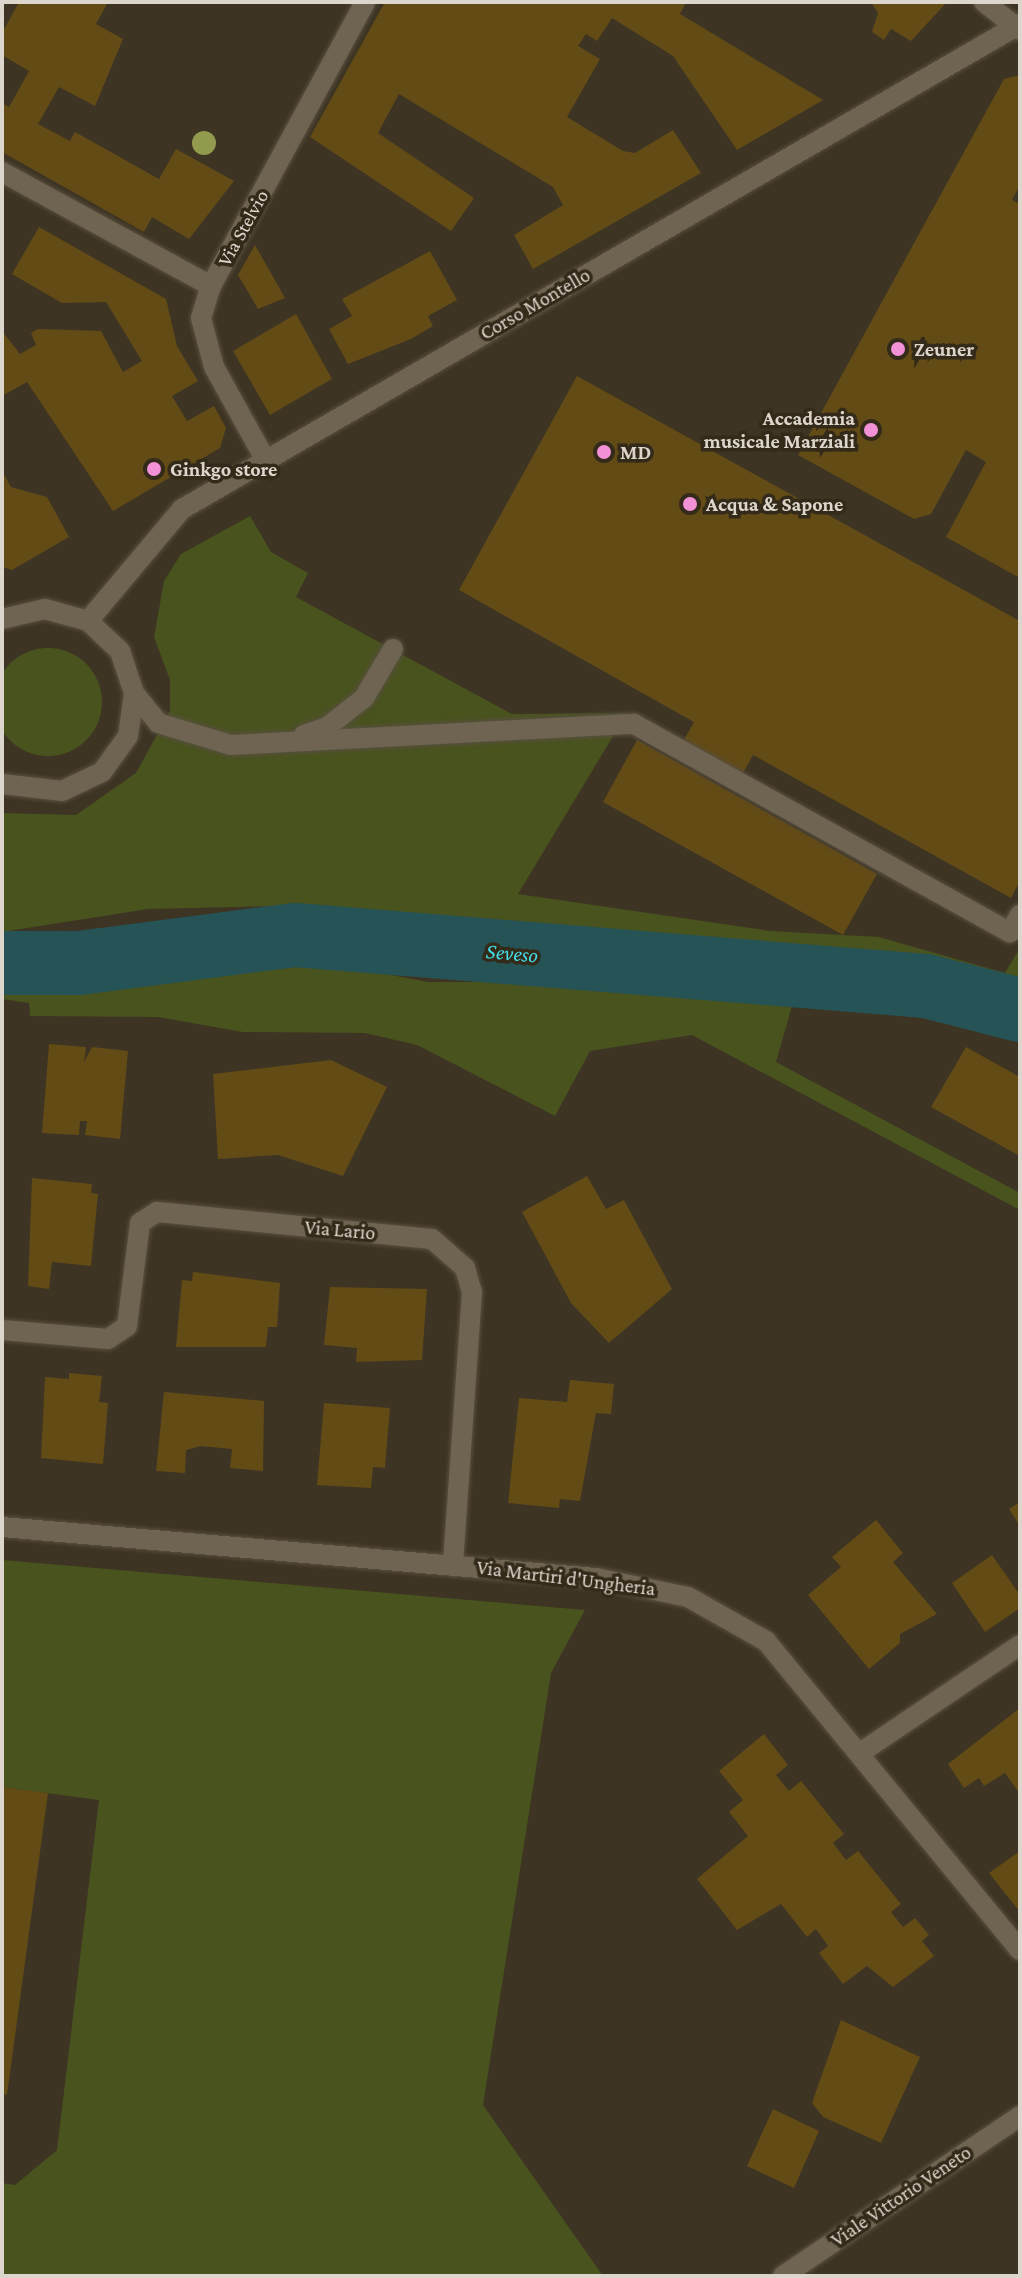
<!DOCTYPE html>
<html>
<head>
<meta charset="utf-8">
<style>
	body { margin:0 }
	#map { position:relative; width:1022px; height:2278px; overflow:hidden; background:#3d3423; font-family:"Crimson Pro",serif }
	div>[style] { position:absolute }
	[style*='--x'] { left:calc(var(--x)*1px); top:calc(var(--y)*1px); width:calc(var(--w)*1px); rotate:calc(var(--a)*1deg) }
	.green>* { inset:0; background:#49531e }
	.round { border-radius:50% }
	.river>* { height:64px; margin:-32px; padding:0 32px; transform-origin:32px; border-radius:32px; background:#255356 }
	.building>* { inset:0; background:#634b16 }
	.roads { filter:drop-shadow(0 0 2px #584f41) drop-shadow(0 0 2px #584f41) }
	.minor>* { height:20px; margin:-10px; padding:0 10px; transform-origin:10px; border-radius:10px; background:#6e6451 }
	.trees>* { width:24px; height:24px; margin:-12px; border-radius:50%; background:#929b4d }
	.dots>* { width:22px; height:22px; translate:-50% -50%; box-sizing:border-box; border:4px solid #332a19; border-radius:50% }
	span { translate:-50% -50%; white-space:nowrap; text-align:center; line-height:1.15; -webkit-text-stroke:7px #332a19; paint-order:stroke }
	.street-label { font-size:20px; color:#dcd6cc }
	.poi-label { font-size:20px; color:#dcd6cc; font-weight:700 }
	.left { translate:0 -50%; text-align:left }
	.right { translate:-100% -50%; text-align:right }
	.water-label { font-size:22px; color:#42dbe7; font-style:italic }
	.frame { position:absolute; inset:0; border:4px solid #dcd6cc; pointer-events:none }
</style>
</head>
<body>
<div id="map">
	<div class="green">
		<div style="clip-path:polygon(250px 516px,271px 552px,308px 573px,296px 597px,512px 714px,627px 713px,518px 894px,770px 931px,879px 937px,1005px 973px,1020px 948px,1020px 986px,912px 961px,506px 929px,323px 905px,148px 909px,2px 932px,2px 813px,76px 815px,136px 773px,170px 711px,170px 680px,154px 637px,164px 581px,181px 554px)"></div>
		<div class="round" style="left:-6px;top:648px;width:108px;height:108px"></div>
		<div style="clip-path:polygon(307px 959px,428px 982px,591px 982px,794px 999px,776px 1062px,1020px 1193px,1020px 1210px,692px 1035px,590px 1051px,555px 1116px,417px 1045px,365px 1033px,243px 1032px,158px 1017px,30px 1016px,29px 1003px,2px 999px,2px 989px,53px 993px)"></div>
		<div style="clip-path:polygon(2px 1560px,585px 1610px,551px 1673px,483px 2105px,603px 2276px,2px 2276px,2px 2183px,15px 2185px,57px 2150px,99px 1800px,2px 1787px)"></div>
	</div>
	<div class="river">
		<div style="--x:2;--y:963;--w:77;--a:0"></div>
		<div style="--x:79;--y:963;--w:218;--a:-7.4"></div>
		<div style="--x:295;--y:935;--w:633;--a:4.62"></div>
		<div style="--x:926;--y:986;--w:97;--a:14.3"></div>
	</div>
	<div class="building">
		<div style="clip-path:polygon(19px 2px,108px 2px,96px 24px,123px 39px,95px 106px,59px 87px,38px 124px,70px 141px,75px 132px,159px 179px,176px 149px,234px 181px,189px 239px,152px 217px,144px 232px,2px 152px,2px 103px,9px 107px,29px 71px,2px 55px,2px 33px)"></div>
		<div style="clip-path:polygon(385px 2px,686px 2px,680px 14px,823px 100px,737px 150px,673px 56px,612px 18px,597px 41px,586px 34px,578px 46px,600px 59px,567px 117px,623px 151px,635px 153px,673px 130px,701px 173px,533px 269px,514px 235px,563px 205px,553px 187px,399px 94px,378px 133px,474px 198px,451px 231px,310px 137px)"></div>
		<div style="clip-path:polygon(871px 2px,947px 2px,911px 41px,891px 29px,884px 40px,872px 32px,878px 13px)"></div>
		<div style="clip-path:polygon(1020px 75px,1020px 185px,1012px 200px,1020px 204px,1020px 578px,946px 537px,986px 462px,966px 450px,931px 514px,914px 519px,798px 455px,1004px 79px)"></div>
		<div style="clip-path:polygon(39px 227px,166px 299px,177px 346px,198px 381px,172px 396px,187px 421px,214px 406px,226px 428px,220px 448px,113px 511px,27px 382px,2px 396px,2px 331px,20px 354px,36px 345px,31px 333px,38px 329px,101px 331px,123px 372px,142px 361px,106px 302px,62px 303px,12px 274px)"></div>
		<div style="clip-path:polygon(255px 245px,285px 298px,258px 309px,238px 275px)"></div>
		<div style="clip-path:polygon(430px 251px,457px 300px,428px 316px,433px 326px,411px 339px,348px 364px,329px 329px,352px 316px,342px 299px)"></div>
		<div style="clip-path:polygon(296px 314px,332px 379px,270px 415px,233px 351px)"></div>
		<div style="clip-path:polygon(577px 376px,1020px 621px,1020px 881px,1011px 898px,753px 755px,743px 773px,684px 740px,694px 722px,459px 590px)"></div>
		<div style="clip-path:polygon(2px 471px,11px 487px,47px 497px,69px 537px,12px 570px,2px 567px)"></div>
		<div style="clip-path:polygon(637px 740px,877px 874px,843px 935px,603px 802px)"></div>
		<div style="clip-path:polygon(49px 1044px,86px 1047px,84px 1062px,92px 1047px,128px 1051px,120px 1139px,85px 1135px,87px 1121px,80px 1121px,79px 1135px,42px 1133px)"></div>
		<div style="clip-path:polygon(966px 1047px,1020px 1077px,1020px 1156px,931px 1107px)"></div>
		<div style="clip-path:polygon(331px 1060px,387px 1087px,343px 1176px,278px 1155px,218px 1159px,213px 1074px)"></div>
		<div style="clip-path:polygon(587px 1176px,606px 1209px,624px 1200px,672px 1289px,609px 1343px,571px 1303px,522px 1212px)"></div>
		<div style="clip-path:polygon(32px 1178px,92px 1184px,91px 1193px,98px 1194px,91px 1266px,52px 1262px,49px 1289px,28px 1286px)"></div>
		<div style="clip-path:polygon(193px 1272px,280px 1283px,277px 1327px,268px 1327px,266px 1347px,176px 1347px,182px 1280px,192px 1281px)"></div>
		<div style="clip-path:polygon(330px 1287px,427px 1289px,422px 1360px,356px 1362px,357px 1348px,324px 1345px)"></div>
		<div style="clip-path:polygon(69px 1373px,102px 1376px,99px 1402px,108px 1403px,103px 1464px,41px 1458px,45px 1377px,69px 1379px)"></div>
		<div style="clip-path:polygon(570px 1380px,614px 1384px,611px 1414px,596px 1413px,580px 1501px,560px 1499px,559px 1508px,508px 1503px,519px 1398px,567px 1402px)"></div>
		<div style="clip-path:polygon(164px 1392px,264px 1401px,263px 1471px,230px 1468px,232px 1449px,201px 1446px,186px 1450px,185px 1473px,156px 1471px)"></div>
		<div style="clip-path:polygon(324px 1403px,390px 1408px,385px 1468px,373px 1467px,371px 1488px,317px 1485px)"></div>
		<div style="clip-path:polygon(1020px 1502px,1020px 1526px,1009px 1509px)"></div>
		<div style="clip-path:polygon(876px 1520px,903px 1553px,893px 1562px,937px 1614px,900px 1634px,900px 1643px,869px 1669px,808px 1595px,841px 1567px,832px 1557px)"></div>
		<div style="clip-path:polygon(992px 1555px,1020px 1595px,1020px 1608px,985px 1632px,952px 1583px)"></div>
		<div style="clip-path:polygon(1020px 1708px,1020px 1794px,1005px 1773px,984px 1786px,979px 1778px,964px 1788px,948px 1764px)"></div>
		<div style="clip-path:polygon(764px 1734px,788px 1765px,776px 1775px,789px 1791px,801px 1781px,844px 1834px,833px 1843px,846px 1860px,858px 1851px,901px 1904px,891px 1912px,903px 1927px,915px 1918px,929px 1935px,922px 1941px,934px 1956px,893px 1987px,867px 1966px,843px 1984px,819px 1953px,828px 1946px,816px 1929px,807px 1937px,781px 1904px,737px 1930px,697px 1879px,748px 1836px,729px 1812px,743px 1800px,719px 1771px)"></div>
		<div style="clip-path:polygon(2px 1787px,48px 1793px,7px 2095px,2px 2094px)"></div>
		<div style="clip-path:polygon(1020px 1851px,1020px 1912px,989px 1873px)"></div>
		<div style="clip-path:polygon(841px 2020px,920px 2057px,881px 2143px,823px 2117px,812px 2103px)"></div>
		<div style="clip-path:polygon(773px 2109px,819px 2131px,794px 2188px,747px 2166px)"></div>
	</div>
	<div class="roads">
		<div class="minor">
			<div style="--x:984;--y:2;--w:46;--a:37.9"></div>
			<div style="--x:2;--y:172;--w:238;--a:28.6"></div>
			<div style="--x:265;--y:459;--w:105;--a:-119"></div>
			<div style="--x:214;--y:367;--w:51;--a:-104.9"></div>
			<div style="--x:201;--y:318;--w:34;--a:-73"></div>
			<div style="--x:211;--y:286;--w:323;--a:-61.5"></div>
			<div style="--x:2;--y:619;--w:44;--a:-13.1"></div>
			<div style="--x:45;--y:609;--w:45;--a:15.6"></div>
			<div style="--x:88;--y:621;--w:44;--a:43.2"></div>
			<div style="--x:120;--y:651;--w:44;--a:71.6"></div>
			<div style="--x:134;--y:693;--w:43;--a:97.9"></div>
			<div style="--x:128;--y:736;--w:44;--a:125.8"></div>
			<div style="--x:102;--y:772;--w:44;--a:154.6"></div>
			<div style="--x:62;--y:791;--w:60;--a:-173.3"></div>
			<div style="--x:88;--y:621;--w:146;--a:-50"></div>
			<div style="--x:182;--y:509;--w:968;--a:-30.06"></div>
			<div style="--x:134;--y:693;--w:38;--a:51"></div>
			<div style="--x:158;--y:723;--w:76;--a:16.8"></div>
			<div style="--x:231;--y:745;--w:404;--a:-3"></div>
			<div style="--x:634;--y:724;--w:430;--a:29"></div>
			<div style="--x:1010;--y:932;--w:20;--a:-60"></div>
			<div style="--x:304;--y:735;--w:24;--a:-19"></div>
			<div style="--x:327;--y:727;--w:47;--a:-38.1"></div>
			<div style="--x:364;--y:698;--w:57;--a:-59.4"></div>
			<div style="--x:2;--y:1330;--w:106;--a:4.9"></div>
			<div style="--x:108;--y:1339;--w:23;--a:-34"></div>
			<div style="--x:127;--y:1326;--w:104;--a:-82.8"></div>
			<div style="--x:140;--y:1223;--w:20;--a:-33"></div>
			<div style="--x:157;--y:1212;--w:276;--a:5.6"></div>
			<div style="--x:432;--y:1239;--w:44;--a:41.3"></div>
			<div style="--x:465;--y:1268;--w:25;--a:74"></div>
			<div style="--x:472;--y:1292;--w:275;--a:94"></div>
			<div style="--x:2;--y:1527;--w:596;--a:4.91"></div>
			<div style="--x:596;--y:1578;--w:94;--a:11.7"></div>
			<div style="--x:688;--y:1597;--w:90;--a:29.4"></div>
			<div style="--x:766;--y:1641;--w:400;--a:50.6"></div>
			<div style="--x:860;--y:1753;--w:193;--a:-34"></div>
			<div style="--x:783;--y:2276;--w:286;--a:-34"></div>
		</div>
	</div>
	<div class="trees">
		<div style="left:204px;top:143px"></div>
	</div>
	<div class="dots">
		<div style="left:898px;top:349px;background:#f291d6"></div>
		<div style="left:871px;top:430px;background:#f291d6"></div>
		<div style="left:604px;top:452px;background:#f291d6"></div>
		<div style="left:154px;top:469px;background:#f291d6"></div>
		<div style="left:690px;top:504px;background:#f291d6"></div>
	</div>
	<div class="street-label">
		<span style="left:243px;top:228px;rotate:-61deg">Via Stelvio</span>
		<span style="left:535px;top:304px;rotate:-30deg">Corso Montello</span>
		<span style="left:340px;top:1230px;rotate:5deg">Via Lario</span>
		<span style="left:566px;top:1578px;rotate:7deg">Via Martiri d'Ungheria</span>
		<span style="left:901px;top:2196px;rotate:-34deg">Viale Vittorio Veneto</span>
	</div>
	<div class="poi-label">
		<span class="left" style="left:914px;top:349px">Zeuner</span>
		<span class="right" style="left:855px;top:430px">Accademia<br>musicale Marziali</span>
		<span class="left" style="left:620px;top:452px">MD</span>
		<span class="left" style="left:170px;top:469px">Ginkgo store</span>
		<span class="left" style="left:706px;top:504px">Acqua &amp; Sapone</span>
	</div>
	<div class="water-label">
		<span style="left:512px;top:953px;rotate:5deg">Seveso</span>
	</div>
	<div class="frame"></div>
</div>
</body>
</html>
